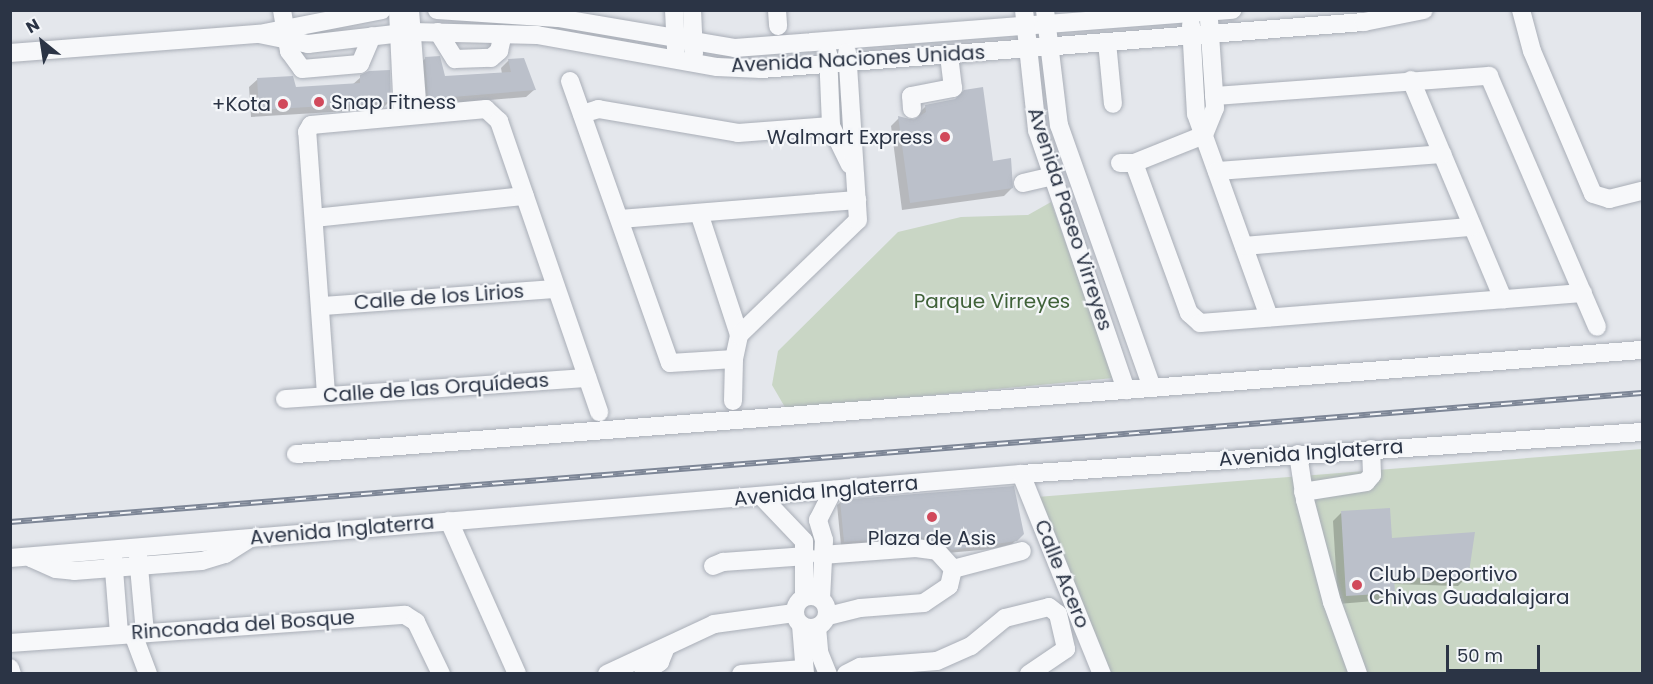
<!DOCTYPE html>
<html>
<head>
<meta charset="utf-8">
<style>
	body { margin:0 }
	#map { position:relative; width:1653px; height:684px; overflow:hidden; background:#e4e7ec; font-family:Poppins,sans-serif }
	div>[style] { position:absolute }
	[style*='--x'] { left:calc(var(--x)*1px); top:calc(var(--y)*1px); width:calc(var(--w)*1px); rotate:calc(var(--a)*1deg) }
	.green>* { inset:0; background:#c9d6c5 }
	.shadow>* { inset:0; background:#0003 }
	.building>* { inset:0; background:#bbc0ca }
	.roads { filter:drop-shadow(0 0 2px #a9aeb7) drop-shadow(0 0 2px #a9aeb7) }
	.minor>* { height:18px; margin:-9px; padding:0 9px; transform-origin:9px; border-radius:9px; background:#f7f8fa }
	.minor>.ring { margin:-9px; padding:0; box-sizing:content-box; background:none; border:18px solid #f7f8fa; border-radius:50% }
	.rail>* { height:6px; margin-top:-3px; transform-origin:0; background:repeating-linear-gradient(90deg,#f4f6f9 0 11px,#7d8696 0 22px); box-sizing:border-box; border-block:2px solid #7d8696 }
	.dots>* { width:16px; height:16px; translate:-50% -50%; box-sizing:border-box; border:3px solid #f4f6f9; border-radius:50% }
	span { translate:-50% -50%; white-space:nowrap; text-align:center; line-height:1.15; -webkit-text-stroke:4.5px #f4f6f9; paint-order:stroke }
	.street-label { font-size:20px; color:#2b3445 }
	.poi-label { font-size:20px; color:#2b3445 }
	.left { translate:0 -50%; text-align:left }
	.right { translate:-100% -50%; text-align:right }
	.park-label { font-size:20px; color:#3f6138 }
	.frame { position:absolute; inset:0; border:12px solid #2b3445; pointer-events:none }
	.north { position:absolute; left:12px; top:12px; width:60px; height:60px; -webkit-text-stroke:4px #f4f6f9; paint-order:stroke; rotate:330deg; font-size:16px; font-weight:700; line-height:24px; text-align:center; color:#2b3445 }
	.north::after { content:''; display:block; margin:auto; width:21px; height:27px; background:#2b3445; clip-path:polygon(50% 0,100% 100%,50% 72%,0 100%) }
	.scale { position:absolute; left:1446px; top:645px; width:94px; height:27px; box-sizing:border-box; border:3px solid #2b3445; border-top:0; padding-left:8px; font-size:18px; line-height:21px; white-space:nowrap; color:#2b3445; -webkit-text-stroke:4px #f4f6f9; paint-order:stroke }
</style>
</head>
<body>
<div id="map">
	<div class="green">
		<div style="clip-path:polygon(1051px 202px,1114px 378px,786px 409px,772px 385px,778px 351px,898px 232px,961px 217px,1028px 215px)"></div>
		<div style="clip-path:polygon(1642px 449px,1642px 673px,1107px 673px,1037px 497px)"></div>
	</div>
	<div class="shadow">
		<div style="clip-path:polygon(426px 58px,444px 77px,502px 74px,501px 68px,509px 60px,534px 90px,526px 97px,421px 106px,417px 66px)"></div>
		<div style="clip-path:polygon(361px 77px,390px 101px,382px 109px,251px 117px,249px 87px,258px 79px,295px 88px,352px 85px)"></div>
		<div style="clip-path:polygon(926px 106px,991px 163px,1012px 188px,1004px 196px,902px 210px,891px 126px,899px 118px,919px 120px,918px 114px)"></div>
		<div style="clip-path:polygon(841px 502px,1023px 533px,1012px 544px,992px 549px,947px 553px,841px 545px,837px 505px)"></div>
		<div style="clip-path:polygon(1341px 513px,1390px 540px,1466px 578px,1458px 586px,1393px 584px,1394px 592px,1386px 600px,1338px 604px,1333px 521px)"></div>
	</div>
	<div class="building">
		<div style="clip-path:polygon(440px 56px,445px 76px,511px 72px,508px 59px,524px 58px,536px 90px,428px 99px,425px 57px)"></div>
		<div style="clip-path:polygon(390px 70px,391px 102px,259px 110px,257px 78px,293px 76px,296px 87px,360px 83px,360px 75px,369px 71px)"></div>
		<div style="clip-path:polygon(983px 87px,993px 161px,1011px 158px,1013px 188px,910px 203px,898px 116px,913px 120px,926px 112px,925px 105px,955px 99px,964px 90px)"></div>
		<div style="clip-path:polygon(1014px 486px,1024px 534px,1017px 541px,951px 550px,939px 540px,917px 537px,844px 542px,840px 500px)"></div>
		<div style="clip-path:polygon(1390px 508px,1392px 538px,1475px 532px,1468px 579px,1394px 577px,1395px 593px,1346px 596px,1341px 511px)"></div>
	</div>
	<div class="roads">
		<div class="minor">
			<div style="--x:282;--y:10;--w:42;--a:80.3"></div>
			<div style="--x:289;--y:51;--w:22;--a:54"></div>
			<div style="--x:302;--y:69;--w:58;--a:-4.9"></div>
			<div style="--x:360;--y:64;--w:30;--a:-67"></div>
			<div style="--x:398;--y:10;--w:105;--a:87.3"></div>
			<div style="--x:410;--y:10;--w:103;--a:85.6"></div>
			<div style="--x:437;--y:10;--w:121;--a:3.8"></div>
			<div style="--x:558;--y:18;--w:180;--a:9.6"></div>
			<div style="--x:735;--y:48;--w:499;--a:-4.4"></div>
			<div style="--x:674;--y:10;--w:39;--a:87"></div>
			<div style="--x:692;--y:10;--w:44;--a:87.4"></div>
			<div style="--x:777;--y:10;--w:16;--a:86"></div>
			<div style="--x:1024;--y:10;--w:121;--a:83.8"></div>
			<div style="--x:1037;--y:130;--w:275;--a:71.1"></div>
			<div style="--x:1045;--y:10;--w:116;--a:83.1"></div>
			<div style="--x:1059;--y:125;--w:279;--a:70.5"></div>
			<div style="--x:1521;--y:10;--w:42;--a:75"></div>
			<div style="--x:1532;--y:51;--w:155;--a:66.9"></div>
			<div style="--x:1593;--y:194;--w:17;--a:17"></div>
			<div style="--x:1609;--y:199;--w:34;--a:-14"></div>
			<div style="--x:1191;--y:25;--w:89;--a:86.8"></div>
			<div style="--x:1196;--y:114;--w:216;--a:70.2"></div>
			<div style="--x:438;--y:32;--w:32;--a:58"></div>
			<div style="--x:455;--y:59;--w:36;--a:-2"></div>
			<div style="--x:491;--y:58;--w:11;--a:-41"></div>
			<div style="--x:499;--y:51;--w:17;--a:-77"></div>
			<div style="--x:259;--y:34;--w:50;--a:11.5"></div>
			<div style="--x:308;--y:44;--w:105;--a:-6.6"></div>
			<div style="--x:412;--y:32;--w:125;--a:1.4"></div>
			<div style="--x:537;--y:35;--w:183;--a:10.1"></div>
			<div style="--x:717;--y:67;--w:44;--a:2.6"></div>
			<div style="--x:761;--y:69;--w:605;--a:-4.46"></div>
			<div style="--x:1364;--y:22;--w:61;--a:-11.3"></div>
			<div style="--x:1107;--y:42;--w:62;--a:84.5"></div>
			<div style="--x:10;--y:53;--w:250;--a:-4.4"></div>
			<div style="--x:259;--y:34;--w:125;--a:-11"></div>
			<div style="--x:828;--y:53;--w:73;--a:87.6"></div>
			<div style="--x:831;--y:126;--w:43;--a:64"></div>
			<div style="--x:1411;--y:80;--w:238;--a:67.2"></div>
			<div style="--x:570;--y:81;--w:299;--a:70.5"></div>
			<div style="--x:670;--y:363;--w:64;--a:-3.6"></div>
			<div style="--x:1214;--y:96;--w:276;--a:-4.2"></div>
			<div style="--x:1489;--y:76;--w:273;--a:66.7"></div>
			<div style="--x:912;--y:109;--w:13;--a:-94"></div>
			<div style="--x:911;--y:96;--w:43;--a:-10.8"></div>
			<div style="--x:953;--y:88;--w:34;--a:-97"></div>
			<div style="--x:582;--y:114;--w:17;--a:-17"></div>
			<div style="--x:598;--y:109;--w:142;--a:9.7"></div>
			<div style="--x:738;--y:133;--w:93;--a:-4.3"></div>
			<div style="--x:1120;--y:163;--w:14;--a:0"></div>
			<div style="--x:1134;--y:163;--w:75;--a:-21.8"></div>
			<div style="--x:1204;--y:135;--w:29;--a:-68"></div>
			<div style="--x:1215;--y:108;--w:87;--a:-93.9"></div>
			<div style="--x:1134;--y:163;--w:160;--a:69.9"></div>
			<div style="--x:1189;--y:313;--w:15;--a:42"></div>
			<div style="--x:1200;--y:323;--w:384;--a:-4.5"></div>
			<div style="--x:1217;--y:171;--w:226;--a:-4.3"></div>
			<div style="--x:1023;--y:183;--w:31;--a:-13"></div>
			<div style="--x:699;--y:213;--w:128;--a:71.8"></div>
			<div style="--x:314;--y:218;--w:212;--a:-6"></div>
			<div style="--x:620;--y:219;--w:238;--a:-4.6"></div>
			<div style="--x:1244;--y:246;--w:229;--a:-4.8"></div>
			<div style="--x:322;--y:306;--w:234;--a:-4.2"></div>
			<div style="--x:326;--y:394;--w:263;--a:-94.1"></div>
			<div style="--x:307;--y:132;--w:8;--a:-60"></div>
			<div style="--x:311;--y:125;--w:176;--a:-5.2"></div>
			<div style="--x:486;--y:109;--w:18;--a:43"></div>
			<div style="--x:499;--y:121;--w:308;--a:71"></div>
			<div style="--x:285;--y:399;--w:303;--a:-4"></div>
			<div style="--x:733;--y:401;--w:42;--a:-88.6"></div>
			<div style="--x:734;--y:359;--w:25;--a:-78"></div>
			<div style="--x:739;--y:335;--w:165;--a:-44"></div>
			<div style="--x:858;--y:220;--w:168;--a:-93.7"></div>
			<div style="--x:296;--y:454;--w:1350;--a:-4.42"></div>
			<div style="--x:1298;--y:454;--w:47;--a:81.3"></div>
			<div style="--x:1305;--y:500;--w:106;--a:75.2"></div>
			<div style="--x:1332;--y:602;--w:77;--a:70.1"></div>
			<div style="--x:1021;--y:474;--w:216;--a:68"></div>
			<div style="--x:1303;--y:492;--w:64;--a:-9"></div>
			<div style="--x:1366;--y:482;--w:9;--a:-49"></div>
			<div style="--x:1372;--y:475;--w:26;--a:-92"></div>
			<div style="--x:763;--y:498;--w:59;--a:46.4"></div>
			<div style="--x:804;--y:541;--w:56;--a:90"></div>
			<div style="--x:449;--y:521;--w:167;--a:66"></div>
			<div style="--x:822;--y:555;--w:94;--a:-4.3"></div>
			<div style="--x:916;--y:548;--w:21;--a:8"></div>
			<div style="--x:937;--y:551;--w:24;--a:48"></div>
			<div style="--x:953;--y:569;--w:17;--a:103"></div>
			<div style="--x:949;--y:586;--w:30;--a:146"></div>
			<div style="--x:924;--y:603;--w:64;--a:175.5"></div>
			<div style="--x:860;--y:608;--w:34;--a:166"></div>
			<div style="--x:138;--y:556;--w:77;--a:84.8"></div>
			<div style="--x:113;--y:557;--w:77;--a:85.5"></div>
			<div style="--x:10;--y:558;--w:1014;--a:-4.75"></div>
			<div style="--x:1021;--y:474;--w:622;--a:-3.87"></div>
			<div style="--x:31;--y:558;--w:27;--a:24"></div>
			<div style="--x:56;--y:569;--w:18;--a:6"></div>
			<div style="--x:74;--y:571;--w:128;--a:-4.5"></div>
			<div style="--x:202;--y:561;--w:24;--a:-17"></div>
			<div style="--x:225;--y:554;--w:26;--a:-32"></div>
			<div style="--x:713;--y:566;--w:11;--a:-22"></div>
			<div style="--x:723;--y:562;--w:84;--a:-4.1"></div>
			<div style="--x:953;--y:569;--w:71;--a:-14.6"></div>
			<div class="ring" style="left:795px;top:596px;width:14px;height:14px"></div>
			<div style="--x:821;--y:599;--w:59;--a:-87.1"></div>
			<div style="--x:824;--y:540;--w:21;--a:-107"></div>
			<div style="--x:818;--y:520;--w:34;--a:-63"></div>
			<div style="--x:801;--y:625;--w:49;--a:85.3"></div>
			<div style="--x:817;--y:627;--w:25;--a:85"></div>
			<div style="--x:819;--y:652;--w:24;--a:68"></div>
			<div style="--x:133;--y:634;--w:43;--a:69.4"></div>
			<div style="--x:10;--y:643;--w:396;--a:-4.1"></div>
			<div style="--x:405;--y:615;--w:13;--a:32"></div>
			<div style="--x:416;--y:622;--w:58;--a:64.3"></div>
			<div style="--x:10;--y:668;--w:6;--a:72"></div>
			<div style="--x:607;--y:674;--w:118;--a:-25"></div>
			<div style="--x:714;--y:624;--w:81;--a:-7.8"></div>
			<div style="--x:643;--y:674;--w:21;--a:-35"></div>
			<div style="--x:660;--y:662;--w:16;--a:-68"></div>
			<div style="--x:741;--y:674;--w:62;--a:-4.6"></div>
			<div style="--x:846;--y:674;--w:16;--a:-27"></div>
			<div style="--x:860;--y:667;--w:77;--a:-4.5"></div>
			<div style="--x:937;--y:661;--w:37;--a:-24"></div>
			<div style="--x:971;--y:646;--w:44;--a:-39.5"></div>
			<div style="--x:1005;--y:618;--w:45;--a:-14"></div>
			<div style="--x:1049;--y:607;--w:11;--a:38"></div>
			<div style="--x:1058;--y:614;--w:36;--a:77"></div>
			<div style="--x:1066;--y:649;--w:45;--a:146"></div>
		</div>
	</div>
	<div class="rail">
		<div style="--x:10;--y:522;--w:1637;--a:-4.52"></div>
	</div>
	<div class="dots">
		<div style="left:319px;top:102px;background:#d1495b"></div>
		<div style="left:283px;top:104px;background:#d1495b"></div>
		<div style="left:945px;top:137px;background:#d1495b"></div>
		<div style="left:932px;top:517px;background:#d1495b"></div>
		<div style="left:1357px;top:585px;background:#d1495b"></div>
	</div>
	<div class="street-label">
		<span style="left:858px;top:59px;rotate:-3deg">Avenida Naciones Unidas</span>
		<span style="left:1070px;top:219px;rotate:72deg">Avenida Paseo Virreyes</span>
		<span style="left:439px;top:297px;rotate:-4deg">Calle de los Lirios</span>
		<span style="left:436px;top:388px;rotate:-4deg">Calle de las Orquídeas</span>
		<span style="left:1311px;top:453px;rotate:-4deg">Avenida Inglaterra</span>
		<span style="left:826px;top:491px;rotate:-5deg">Avenida Inglaterra</span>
		<span style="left:342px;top:530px;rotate:-5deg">Avenida Inglaterra</span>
		<span style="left:1062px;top:574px;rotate:68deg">Calle Acero</span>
		<span style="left:243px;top:625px;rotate:-4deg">Rinconada del Bosque</span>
	</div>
	<div class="poi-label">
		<span class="left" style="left:331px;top:102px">Snap Fitness</span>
		<span class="right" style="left:271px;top:104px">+Kota</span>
		<span class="right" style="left:933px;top:137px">Walmart Express</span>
		<span style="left:932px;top:538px">Plaza de Asis</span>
		<span class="left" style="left:1369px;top:586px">Club Deportivo<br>Chivas Guadalajara</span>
	</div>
	<div class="park-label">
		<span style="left:992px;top:301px">Parque Virreyes</span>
	</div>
	<div class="frame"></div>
	<div class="north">N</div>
	<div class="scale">50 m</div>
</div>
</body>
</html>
